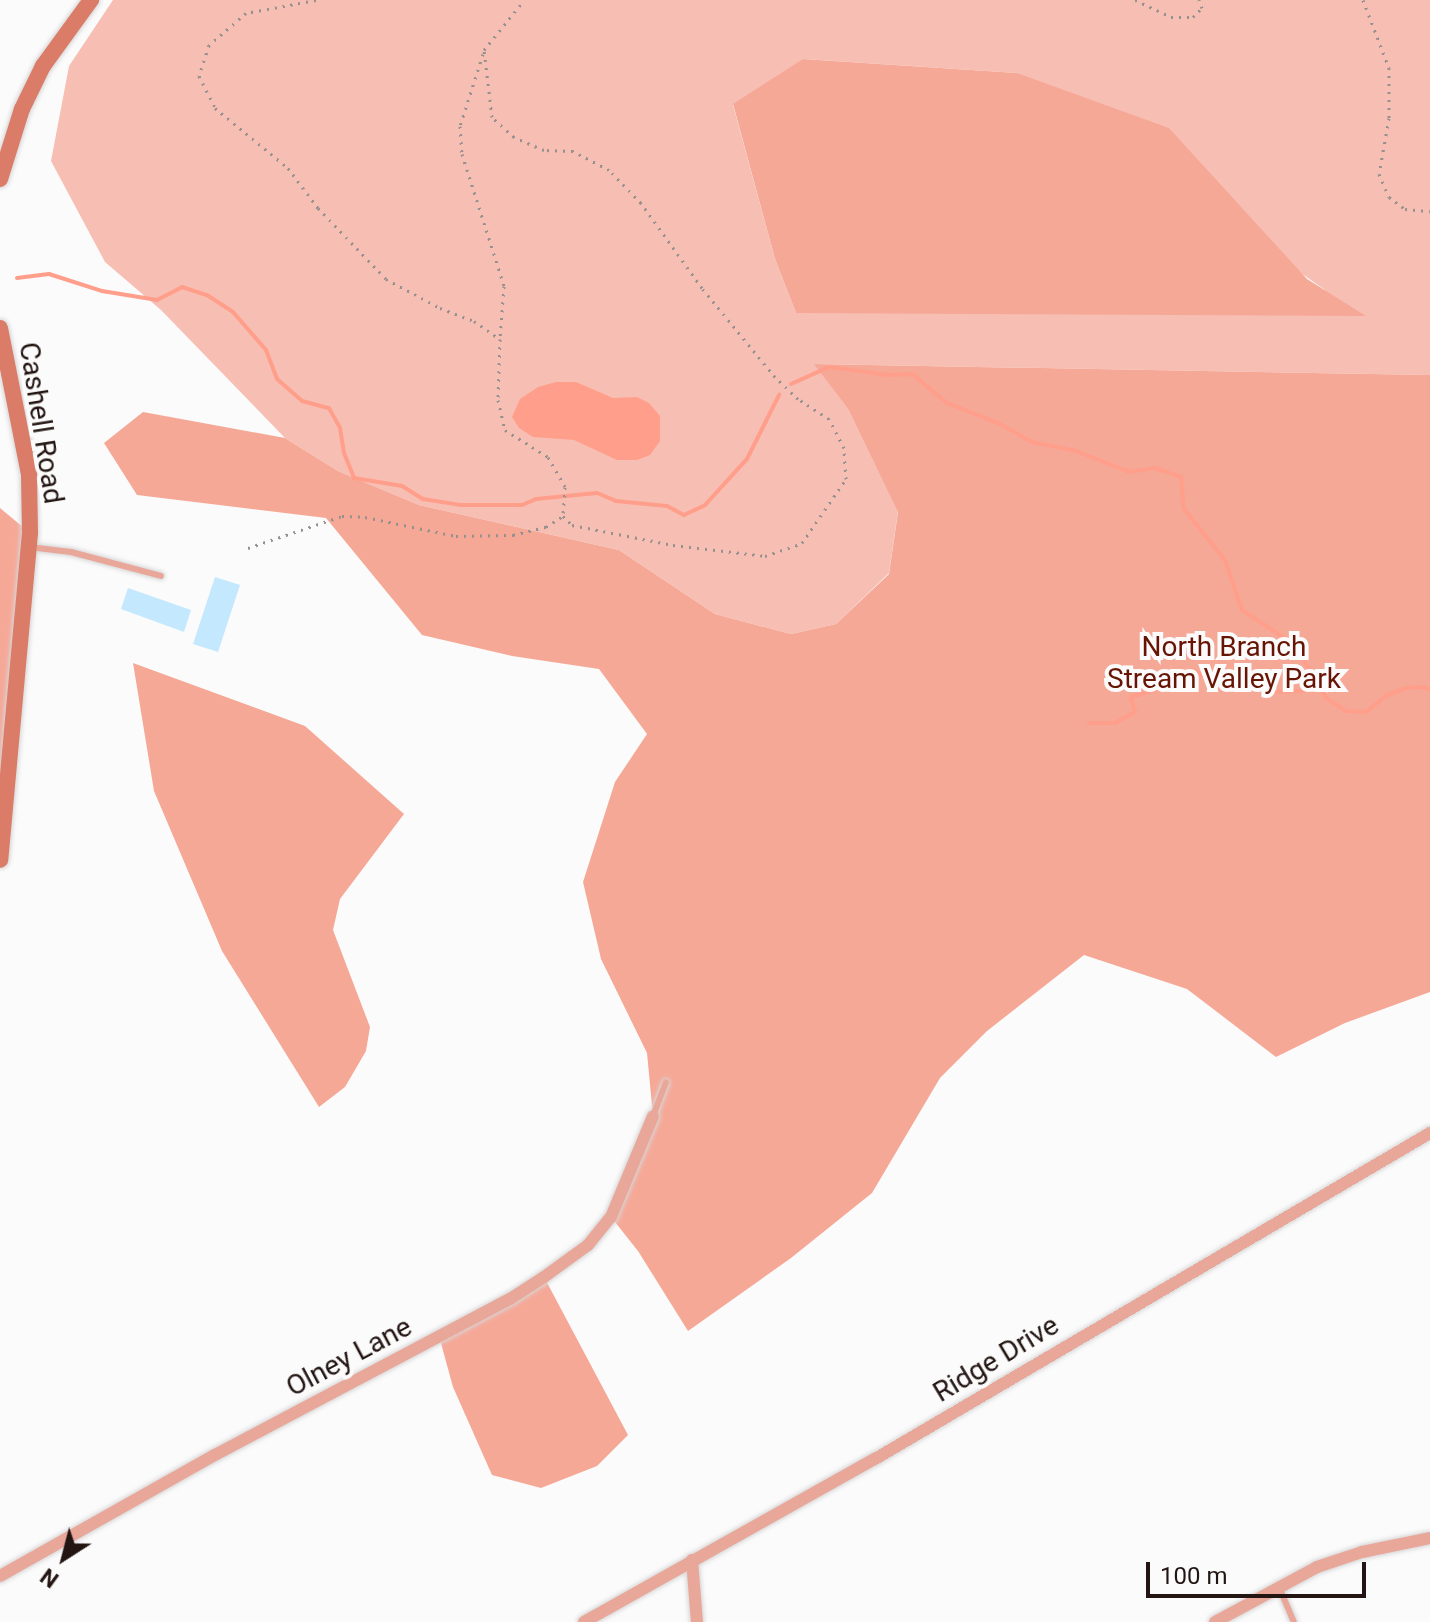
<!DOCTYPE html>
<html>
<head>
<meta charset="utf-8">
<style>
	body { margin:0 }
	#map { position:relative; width:1430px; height:1622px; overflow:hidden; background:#fbfbfb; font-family:Roboto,sans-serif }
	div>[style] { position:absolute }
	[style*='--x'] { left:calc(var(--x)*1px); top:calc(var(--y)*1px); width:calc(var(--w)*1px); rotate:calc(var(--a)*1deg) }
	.green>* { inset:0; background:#f7bfb3 }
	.forest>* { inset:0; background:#f6a897 }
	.water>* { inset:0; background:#ff9e8a }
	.stream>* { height:4px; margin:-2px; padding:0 2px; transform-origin:2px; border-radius:2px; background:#ff9e8a }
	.building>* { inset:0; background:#c4e8fe }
	.path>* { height:3px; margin-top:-1.5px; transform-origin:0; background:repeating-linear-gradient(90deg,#96908f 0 2px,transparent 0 8px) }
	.roads { filter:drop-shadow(0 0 2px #d8d6d6) drop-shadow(0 0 2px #d8d6d6) }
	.lane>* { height:6px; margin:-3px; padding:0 3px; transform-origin:3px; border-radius:3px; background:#e9a799 }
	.street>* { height:12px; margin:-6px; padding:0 6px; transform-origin:6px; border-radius:6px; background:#e9a799 }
	.secondary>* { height:16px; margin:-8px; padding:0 8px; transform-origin:8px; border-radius:8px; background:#da7c68 }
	span { translate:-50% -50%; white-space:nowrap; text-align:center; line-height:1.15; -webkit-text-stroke:8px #fbfbfb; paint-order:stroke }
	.street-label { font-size:28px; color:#221512 }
	.park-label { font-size:28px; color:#681405 }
	.north { position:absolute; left:24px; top:1518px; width:80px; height:80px; -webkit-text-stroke:6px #fbfbfb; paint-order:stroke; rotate:216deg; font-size:22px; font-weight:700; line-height:32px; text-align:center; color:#221512 }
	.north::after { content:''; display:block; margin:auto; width:28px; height:36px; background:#221512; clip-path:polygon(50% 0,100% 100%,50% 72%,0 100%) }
	.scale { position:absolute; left:1146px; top:1562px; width:220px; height:36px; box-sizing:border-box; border:4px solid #221512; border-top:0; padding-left:10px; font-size:24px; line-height:28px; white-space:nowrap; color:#221512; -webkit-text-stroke:6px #fbfbfb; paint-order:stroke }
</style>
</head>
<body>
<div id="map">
	<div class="green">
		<div style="clip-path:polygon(evenodd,113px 0,1430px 0,1430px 375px,815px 364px,848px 409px,898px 511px,889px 573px,836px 624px,791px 634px,715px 614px,619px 550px,419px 505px,338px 471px,285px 438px,161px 310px,105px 262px,51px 161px,69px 66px,113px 0,804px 59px,1017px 73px,1325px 290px,796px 313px,775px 259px,733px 105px,804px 59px)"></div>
	</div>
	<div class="forest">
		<div style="clip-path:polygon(803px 59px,1017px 73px,1169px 128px,1307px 279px,1366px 316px,796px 313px,775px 259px,733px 104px)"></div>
		<div style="clip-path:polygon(814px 364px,1430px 375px,1430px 992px,1345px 1023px,1276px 1057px,1187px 989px,1084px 955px,987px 1031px,940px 1078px,872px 1193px,791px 1258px,688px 1331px,638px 1251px,611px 1217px,653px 1116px,647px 1053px,601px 959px,583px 882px,615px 782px,647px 734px,599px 669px,512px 656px,422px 635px,326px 518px,137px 495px,104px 443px,143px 412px,285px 438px,338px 471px,419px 505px,619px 550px,715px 614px,791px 634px,836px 624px,889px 574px,898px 512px,848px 409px)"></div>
		<div style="clip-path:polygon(0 508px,30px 533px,0 860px)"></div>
		<div style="clip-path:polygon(133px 663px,305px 726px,404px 814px,340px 899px,333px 930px,370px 1027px,366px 1051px,345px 1087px,319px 1107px,222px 951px,154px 791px)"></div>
		<div style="clip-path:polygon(544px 1277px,628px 1435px,597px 1466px,541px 1488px,492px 1475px,453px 1387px,439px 1336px)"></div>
	</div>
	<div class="water">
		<div style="clip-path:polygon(556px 382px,576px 382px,613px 398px,637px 397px,649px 403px,660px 416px,660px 441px,650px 455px,637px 460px,617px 460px,574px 440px,533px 437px,519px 428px,512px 417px,520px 399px,538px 387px)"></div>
	</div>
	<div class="stream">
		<div style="--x:17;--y:278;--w:32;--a:-7"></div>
		<div style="--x:49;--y:274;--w:56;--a:17.8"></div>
		<div style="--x:102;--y:291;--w:56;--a:9.3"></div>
		<div style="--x:157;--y:300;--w:28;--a:-27"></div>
		<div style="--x:182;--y:287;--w:26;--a:18"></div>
		<div style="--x:207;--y:295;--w:31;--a:33"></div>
		<div style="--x:233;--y:312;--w:50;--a:49"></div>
		<div style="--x:266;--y:350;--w:31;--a:69"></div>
		<div style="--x:277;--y:379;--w:33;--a:41"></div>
		<div style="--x:302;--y:401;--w:28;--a:15"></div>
		<div style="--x:329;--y:408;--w:23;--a:61"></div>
		<div style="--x:340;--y:428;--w:25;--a:81"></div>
		<div style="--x:344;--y:453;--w:27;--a:68"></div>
		<div style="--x:354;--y:478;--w:49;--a:9.5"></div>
		<div style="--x:402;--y:486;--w:25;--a:32"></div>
		<div style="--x:423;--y:499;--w:39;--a:9"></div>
		<div style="--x:462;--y:505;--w:60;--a:0"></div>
		<div style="--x:522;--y:505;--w:15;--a:-23"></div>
		<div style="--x:536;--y:499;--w:61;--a:-5.6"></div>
		<div style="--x:597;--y:493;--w:21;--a:23"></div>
		<div style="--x:616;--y:501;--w:51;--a:5.6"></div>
		<div style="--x:667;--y:506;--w:19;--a:28"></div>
		<div style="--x:684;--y:515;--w:23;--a:-25"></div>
		<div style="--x:705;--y:505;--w:62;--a:-47.6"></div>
		<div style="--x:747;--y:459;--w:72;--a:-63.4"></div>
		<div style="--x:791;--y:384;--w:42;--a:-24.1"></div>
		<div style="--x:829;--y:367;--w:60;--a:7.7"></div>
		<div style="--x:888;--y:375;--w:24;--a:-2"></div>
		<div style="--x:912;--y:374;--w:45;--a:39.6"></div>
		<div style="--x:947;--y:403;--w:55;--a:21.4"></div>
		<div style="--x:998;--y:423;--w:39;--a:29"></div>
		<div style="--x:1032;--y:442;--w:45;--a:11.6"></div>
		<div style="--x:1076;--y:451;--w:57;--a:21.6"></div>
		<div style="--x:1129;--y:472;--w:26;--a:-9"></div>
		<div style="--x:1155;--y:468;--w:28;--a:19"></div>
		<div style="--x:1181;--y:477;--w:32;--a:85"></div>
		<div style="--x:1184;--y:509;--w:65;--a:51.2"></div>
		<div style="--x:1225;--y:560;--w:53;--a:71.2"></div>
		<div style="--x:1242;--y:610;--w:64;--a:33.4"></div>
		<div style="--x:1295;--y:645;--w:63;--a:59.3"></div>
		<div style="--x:1327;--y:699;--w:22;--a:32"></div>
		<div style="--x:1346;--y:711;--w:20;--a:3"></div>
		<div style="--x:1366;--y:712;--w:27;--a:-39"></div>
		<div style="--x:1387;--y:695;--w:20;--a:-20"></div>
		<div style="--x:1406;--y:688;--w:18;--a:-3"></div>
		<div style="--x:1424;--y:687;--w:7;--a:27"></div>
		<div style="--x:1089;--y:723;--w:26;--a:0"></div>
		<div style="--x:1115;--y:723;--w:23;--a:-29"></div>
		<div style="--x:1135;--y:712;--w:16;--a:-105"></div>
		<div style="--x:1131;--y:697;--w:41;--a:-15.8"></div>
		<div style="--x:1170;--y:686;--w:28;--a:-35"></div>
		<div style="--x:1193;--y:670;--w:27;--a:31"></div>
		<div style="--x:1216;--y:684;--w:46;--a:-1.2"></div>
		<div style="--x:1262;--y:683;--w:14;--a:39"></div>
		<div style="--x:1273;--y:692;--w:48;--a:-2.4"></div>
	</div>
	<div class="building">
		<div style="clip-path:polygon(215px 577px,240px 585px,218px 652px,193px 644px)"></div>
		<div style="clip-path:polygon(128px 588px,191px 610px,184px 632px,121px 609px)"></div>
	</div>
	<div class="path">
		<div style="--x:316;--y:0;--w:71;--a:169.5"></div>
		<div style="--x:246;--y:13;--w:49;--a:139.1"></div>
		<div style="--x:209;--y:45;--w:33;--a:108"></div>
		<div style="--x:199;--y:76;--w:36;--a:63"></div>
		<div style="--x:215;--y:108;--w:94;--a:39.4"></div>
		<div style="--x:288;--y:168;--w:50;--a:53.1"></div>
		<div style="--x:318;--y:208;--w:98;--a:46.2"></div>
		<div style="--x:386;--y:279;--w:61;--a:28.2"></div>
		<div style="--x:440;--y:308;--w:36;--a:21"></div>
		<div style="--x:474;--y:321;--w:32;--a:35"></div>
		<div style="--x:500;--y:339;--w:61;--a:91.9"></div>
		<div style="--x:498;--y:400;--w:31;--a:77"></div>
		<div style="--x:505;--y:430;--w:51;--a:32.1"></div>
		<div style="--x:548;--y:457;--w:34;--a:60"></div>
		<div style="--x:565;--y:487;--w:29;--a:94"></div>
		<div style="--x:563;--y:516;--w:13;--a:45"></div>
		<div style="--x:572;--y:525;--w:103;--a:11.2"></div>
		<div style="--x:673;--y:545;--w:93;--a:6.8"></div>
		<div style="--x:765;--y:556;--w:39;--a:-19"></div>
		<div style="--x:802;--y:543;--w:78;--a:-55.5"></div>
		<div style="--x:846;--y:479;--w:31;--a:-94"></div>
		<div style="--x:844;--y:448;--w:33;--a:-117"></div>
		<div style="--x:829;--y:419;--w:37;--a:-147"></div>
		<div style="--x:798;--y:399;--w:32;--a:-136"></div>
		<div style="--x:775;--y:377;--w:115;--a:-129.4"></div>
		<div style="--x:702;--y:288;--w:105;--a:-125.7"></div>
		<div style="--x:641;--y:203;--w:46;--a:-134.1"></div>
		<div style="--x:609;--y:170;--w:41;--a:-152.2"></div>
		<div style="--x:573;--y:151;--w:29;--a:-178"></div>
		<div style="--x:544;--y:150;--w:33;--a:-157"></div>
		<div style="--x:514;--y:137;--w:30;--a:-138"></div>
		<div style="--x:492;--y:117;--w:67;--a:-96.8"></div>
		<div style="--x:484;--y:50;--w:64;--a:-51.3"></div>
		<div style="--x:1135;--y:0;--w:40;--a:25"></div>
		<div style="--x:1171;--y:17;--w:22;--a:0"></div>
		<div style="--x:1193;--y:17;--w:13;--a:-45"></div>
		<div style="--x:1202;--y:8;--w:9;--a:-111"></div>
		<div style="--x:1363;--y:0;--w:73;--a:69.1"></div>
		<div style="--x:1389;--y:68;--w:50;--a:90"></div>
		<div style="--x:1389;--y:118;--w:57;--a:100.1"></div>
		<div style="--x:1379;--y:174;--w:25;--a:67"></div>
		<div style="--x:1389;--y:197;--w:20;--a:37"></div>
		<div style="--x:1405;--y:209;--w:25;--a:5"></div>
		<div style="--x:483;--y:54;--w:76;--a:107.7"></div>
		<div style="--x:460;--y:126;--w:28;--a:86"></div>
		<div style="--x:462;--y:154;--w:139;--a:72.3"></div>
		<div style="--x:504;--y:286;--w:53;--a:94.3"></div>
		<div style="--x:248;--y:548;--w:99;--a:-18.8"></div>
		<div style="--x:342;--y:516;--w:23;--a:2"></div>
		<div style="--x:365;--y:517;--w:93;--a:11.8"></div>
		<div style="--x:456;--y:536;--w:57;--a:-1"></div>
		<div style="--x:513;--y:535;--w:34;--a:-14"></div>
		<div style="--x:546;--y:527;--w:20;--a:-33"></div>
	</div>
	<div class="roads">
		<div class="lane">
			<div style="--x:29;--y:547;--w:42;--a:6.8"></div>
			<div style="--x:71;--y:552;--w:93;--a:14.9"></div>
			<div style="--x:653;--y:1116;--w:36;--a:-69"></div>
			<div style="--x:1279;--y:1587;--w:38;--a:67"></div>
		</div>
		<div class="street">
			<div style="--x:692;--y:1560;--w:62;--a:85.4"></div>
			<div style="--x:0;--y:1576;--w:247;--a:-29.4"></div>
			<div style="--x:215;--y:1455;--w:334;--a:-27.9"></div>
			<div style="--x:510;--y:1299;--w:40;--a:-32.9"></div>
			<div style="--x:544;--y:1277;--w:54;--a:-36"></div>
			<div style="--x:588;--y:1245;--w:36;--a:-51"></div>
			<div style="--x:611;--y:1217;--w:109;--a:-67.4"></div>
			<div style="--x:584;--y:1622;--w:334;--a:-29.3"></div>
			<div style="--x:875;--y:1459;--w:644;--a:-30.43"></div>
			<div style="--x:1215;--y:1622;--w:116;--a:-28.3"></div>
			<div style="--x:1317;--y:1567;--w:47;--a:-18.4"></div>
			<div style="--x:1362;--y:1552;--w:69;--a:-11.6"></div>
		</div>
		<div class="secondary">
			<div style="--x:0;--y:179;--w:73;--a:-72.6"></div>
			<div style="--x:22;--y:109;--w:48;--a:-64"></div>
			<div style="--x:43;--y:66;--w:82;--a:-54"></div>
			<div style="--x:0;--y:328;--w:150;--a:78.8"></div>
			<div style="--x:29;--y:475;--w:58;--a:89"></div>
			<div style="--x:30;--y:533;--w:328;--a:95.2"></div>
		</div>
	</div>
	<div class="street-label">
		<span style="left:41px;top:423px;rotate:81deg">Cashell Road</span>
		<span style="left:349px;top:1357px;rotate:-28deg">Olney Lane</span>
		<span style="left:996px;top:1359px;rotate:-31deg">Ridge Drive</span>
	</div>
	<div class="park-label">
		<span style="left:1224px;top:663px">North Branch<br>Stream Valley Park</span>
	</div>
	<div class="north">N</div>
	<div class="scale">100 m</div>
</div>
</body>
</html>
